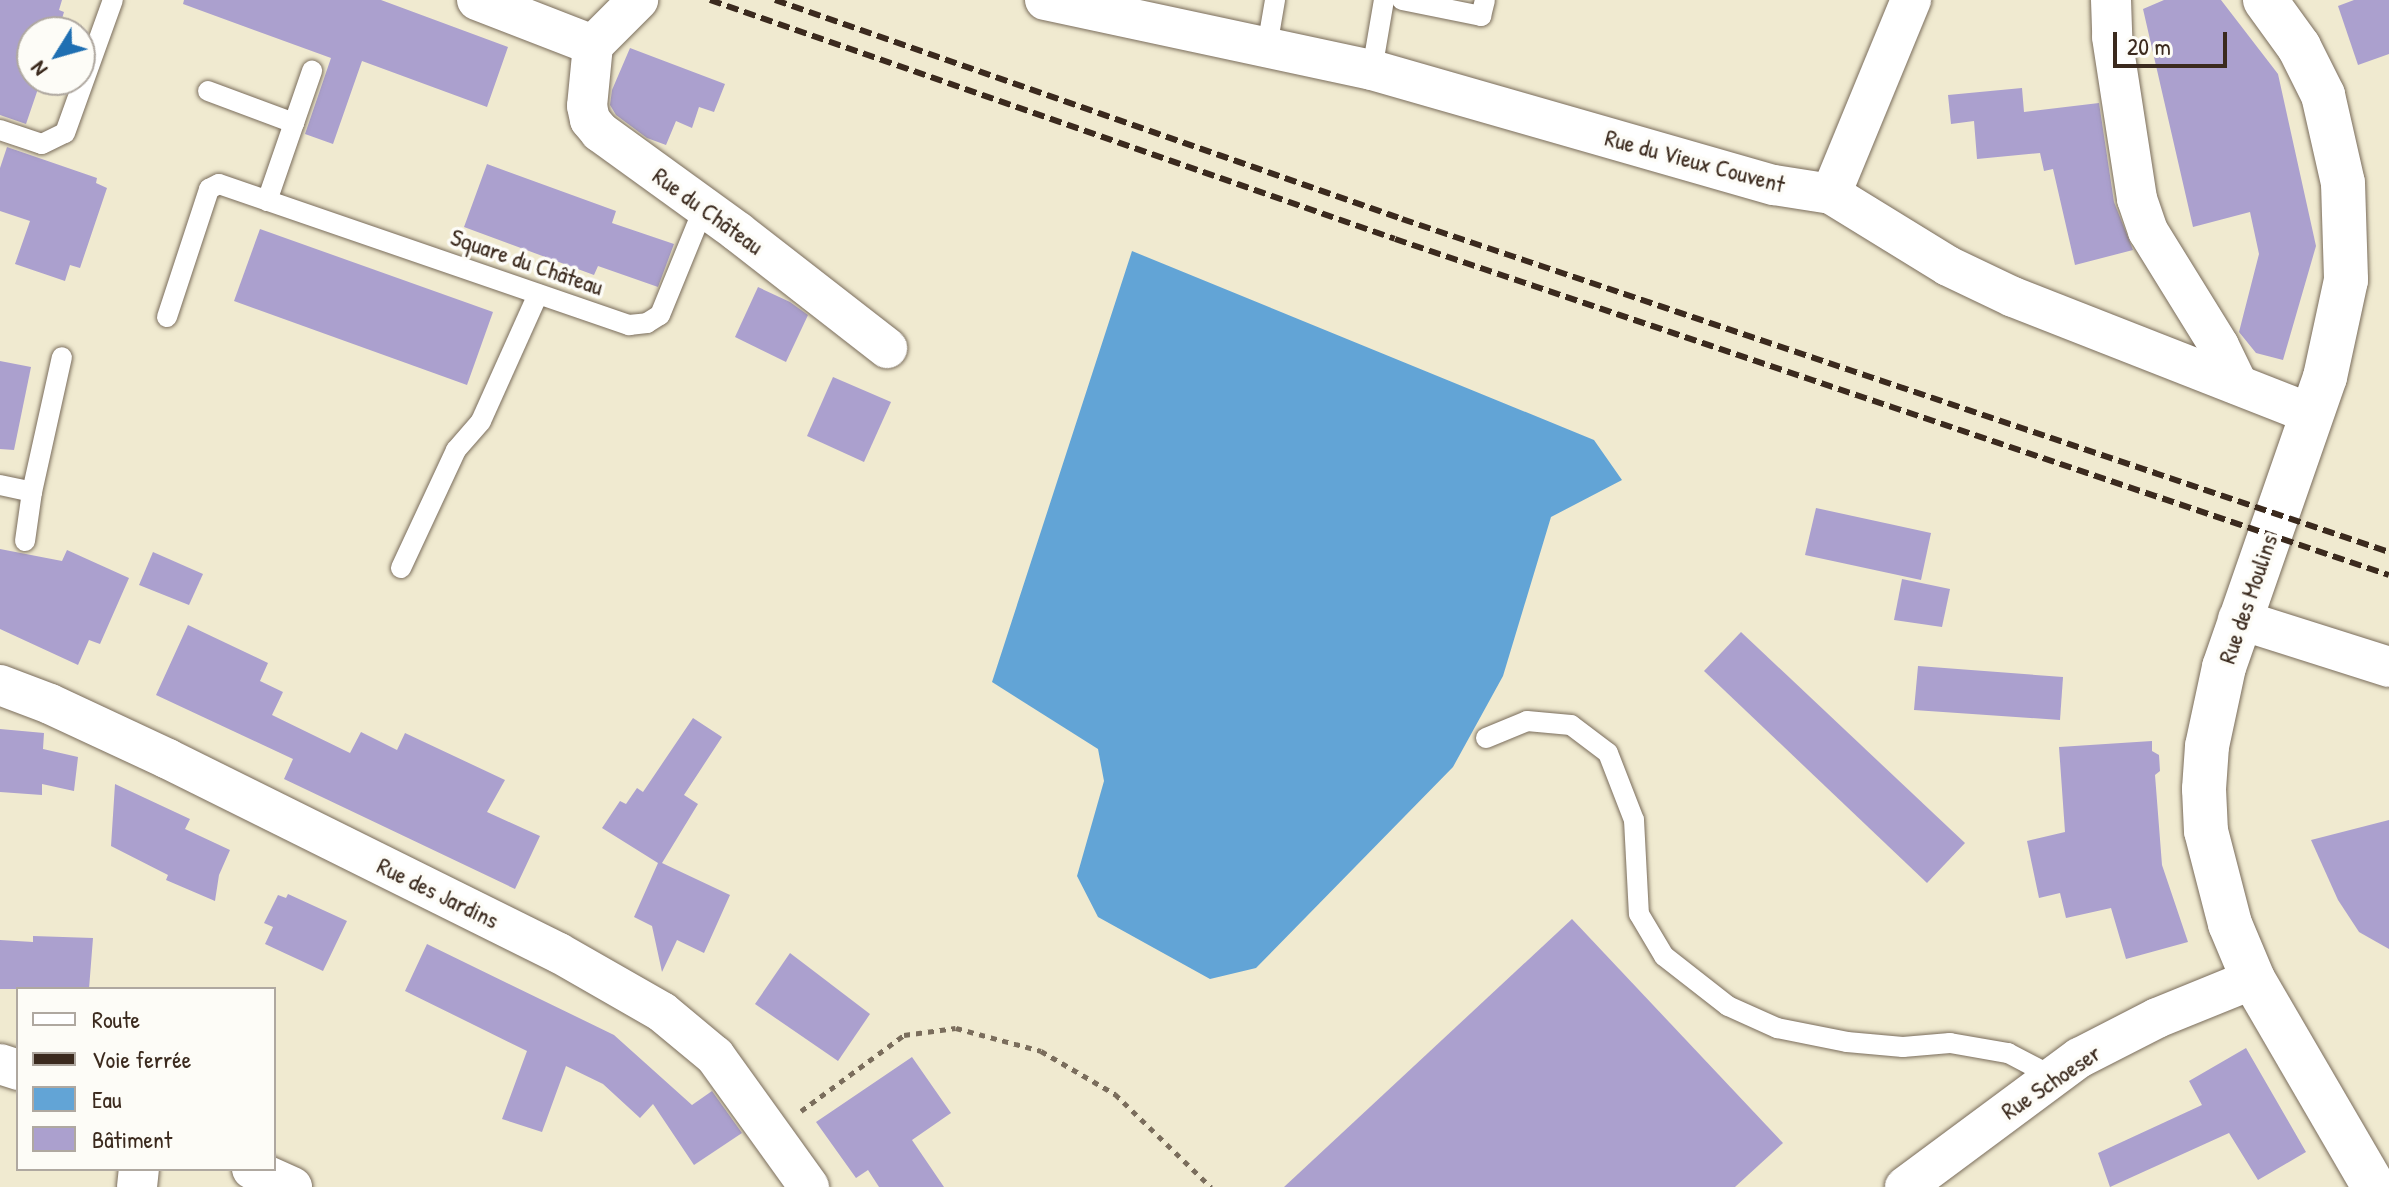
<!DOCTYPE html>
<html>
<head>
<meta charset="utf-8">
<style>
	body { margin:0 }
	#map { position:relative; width:2389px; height:1187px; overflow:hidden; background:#f0ead0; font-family:"Patrick Hand",sans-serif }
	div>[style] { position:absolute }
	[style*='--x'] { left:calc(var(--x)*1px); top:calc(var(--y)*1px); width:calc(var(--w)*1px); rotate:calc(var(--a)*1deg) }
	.water>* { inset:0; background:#62a4d6 }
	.building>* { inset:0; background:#aba0ce }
	.path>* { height:5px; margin-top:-2.5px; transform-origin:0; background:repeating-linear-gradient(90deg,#7a6d5c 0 6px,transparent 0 12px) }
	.roads { filter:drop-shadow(0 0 2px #7a6d5c) drop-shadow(0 0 2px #7a6d5c) }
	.lane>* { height:20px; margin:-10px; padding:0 10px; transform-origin:10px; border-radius:10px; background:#fff }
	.street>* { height:40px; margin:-20px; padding:0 20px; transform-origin:20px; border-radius:20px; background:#fff }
	.secondary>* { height:44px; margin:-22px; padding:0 22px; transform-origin:22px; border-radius:22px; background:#fff }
	.rail>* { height:6px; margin-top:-3px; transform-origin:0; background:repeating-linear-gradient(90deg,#3b2a1e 0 12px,transparent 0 18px) }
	span { translate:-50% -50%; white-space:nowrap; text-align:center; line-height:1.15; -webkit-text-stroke:7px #fdfcf7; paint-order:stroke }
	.street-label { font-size:24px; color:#3b2a1e }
	.legend { position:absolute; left:16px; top:987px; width:260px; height:184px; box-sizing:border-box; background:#fdfcf7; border:2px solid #afa8a0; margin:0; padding:10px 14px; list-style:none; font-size:24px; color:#3b2a1e }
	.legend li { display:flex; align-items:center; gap:16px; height:40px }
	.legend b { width:40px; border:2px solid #afa8a0 }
	.north { position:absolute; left:16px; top:16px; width:80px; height:80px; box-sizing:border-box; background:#fdfcf7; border:2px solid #afa8a0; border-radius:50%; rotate:233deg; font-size:22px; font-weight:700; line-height:32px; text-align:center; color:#3b2a1e }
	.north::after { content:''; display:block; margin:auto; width:28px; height:36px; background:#1f6fb2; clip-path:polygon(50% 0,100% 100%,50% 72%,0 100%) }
	.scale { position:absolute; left:2113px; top:32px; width:114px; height:36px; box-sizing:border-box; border:4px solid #3b2a1e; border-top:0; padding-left:10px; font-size:24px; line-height:28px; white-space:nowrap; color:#3b2a1e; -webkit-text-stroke:6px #fdfcf7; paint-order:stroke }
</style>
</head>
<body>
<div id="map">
	<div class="water">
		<div style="clip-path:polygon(1132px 251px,1594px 440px,1622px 480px,1551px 517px,1503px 676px,1453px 767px,1256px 968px,1210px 979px,1098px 917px,1077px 876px,1104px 781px,1098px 749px,992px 682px)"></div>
	</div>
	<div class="building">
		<div style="clip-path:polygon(0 0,62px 0,59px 10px,64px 12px,58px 32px,32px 32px,32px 80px,41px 80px,26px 124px,0 115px)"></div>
		<div style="clip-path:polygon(184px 0,381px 0,508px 47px,487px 107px,362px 61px,333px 144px,305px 134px,331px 58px,183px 4px)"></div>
		<div style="clip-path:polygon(2164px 0,2221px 0,2278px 74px,2316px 246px,2283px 360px,2256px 353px,2239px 332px,2259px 254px,2250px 212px,2193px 227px,2143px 9px)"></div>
		<div style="clip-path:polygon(2354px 0,2389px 0,2389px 54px,2358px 65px,2338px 6px)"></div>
		<div style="clip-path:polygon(630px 48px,725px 84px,714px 112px,699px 107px,692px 128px,676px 121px,666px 145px,647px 138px,616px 115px,610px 105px,612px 90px)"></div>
		<div style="clip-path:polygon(2022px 88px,2024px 112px,2099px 103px,2114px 202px,2133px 250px,2075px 265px,2053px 169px,2044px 171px,2040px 153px,1977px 159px,1974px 121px,1951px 124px,1948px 95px)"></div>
		<div style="clip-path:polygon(7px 147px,97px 178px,96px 183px,107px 188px,80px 268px,70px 265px,65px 281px,15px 264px,30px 221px,0 211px,0 168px)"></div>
		<div style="clip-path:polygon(487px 164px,616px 211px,612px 223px,674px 244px,658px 287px,598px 266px,594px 275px,464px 227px)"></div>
		<div style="clip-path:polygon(260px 229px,493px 312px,467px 385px,234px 301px)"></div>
		<div style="clip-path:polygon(758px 287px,790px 302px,808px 315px,786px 362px,735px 337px)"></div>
		<div style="clip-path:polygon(0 361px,31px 367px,14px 450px,0 449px)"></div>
		<div style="clip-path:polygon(833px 377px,891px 402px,864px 462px,807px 436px)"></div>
		<div style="clip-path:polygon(1816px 508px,1931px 533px,1921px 580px,1805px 555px)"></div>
		<div style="clip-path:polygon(0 549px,62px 561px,67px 550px,129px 578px,100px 644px,89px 640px,78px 665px,0 629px)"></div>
		<div style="clip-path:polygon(153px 552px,203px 574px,189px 605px,139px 585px)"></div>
		<div style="clip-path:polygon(1902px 579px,1950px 589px,1942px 627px,1894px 620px)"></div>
		<div style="clip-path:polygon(188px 625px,268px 663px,260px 681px,283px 692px,272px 715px,350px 753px,361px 732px,397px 750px,405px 733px,505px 780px,487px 812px,540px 836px,515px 889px,284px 779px,293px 759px,156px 695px)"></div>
		<div style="clip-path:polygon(1741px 632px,1965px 843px,1927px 883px,1704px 671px)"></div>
		<div style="clip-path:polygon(1918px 666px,2063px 677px,2060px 720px,1914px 710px)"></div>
		<div style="clip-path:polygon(693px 718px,722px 737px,684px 795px,698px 804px,662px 863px,730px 895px,704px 953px,677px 940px,662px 972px,652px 926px,634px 917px,658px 863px,602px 828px,620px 801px,626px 804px,637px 788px,643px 792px)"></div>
		<div style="clip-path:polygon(0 729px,44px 733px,43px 749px,78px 757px,74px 791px,42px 784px,42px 795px,0 792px)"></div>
		<div style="clip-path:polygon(2152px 741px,2152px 751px,2159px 755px,2160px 771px,2155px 775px,2162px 865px,2188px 942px,2126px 959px,2111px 908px,2066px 918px,2060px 893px,2039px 898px,2027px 841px,2065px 832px,2059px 747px)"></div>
		<div style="clip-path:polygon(115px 784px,190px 819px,185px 829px,230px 850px,219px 875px,215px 901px,166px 880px,168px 875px,111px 846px)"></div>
		<div style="clip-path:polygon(2389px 820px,2389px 949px,2359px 932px,2338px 900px,2311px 840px)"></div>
		<div style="clip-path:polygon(288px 894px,347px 921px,323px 971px,265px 944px,273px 927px,264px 923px,278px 895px,286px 898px)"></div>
		<div style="clip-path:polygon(1572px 919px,1783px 1143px,1735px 1187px,1284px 1187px)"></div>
		<div style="clip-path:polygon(33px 936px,93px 938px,89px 989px,0 989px,0 940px,33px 942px)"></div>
		<div style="clip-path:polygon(427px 944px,614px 1035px,692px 1105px,712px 1091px,742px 1133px,694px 1165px,653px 1104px,640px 1118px,603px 1084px,566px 1066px,542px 1132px,502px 1119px,527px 1051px,405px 991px)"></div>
		<div style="clip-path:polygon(790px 953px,870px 1014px,838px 1061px,755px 1004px)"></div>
		<div style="clip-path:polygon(2246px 1048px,2306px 1152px,2258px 1180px,2229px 1133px,2110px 1187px,2098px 1153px,2202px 1105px,2189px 1081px)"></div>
		<div style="clip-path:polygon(912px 1057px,951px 1113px,912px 1140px,944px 1187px,879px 1187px,868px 1170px,856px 1178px,816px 1122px)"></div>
	</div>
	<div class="path">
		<div style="--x:801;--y:1111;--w:128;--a:-36.4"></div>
		<div style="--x:904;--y:1035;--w:52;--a:-7.7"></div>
		<div style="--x:956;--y:1028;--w:88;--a:15.1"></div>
		<div style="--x:1041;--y:1051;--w:86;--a:30.2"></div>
		<div style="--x:1115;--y:1094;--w:134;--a:44.1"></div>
	</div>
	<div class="roads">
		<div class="lane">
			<div style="--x:1402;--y:0;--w:81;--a:11.4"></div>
			<div style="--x:1481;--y:16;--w:16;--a:-76"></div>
			<div style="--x:1267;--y:47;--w:48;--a:-80.3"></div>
			<div style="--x:1372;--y:70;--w:71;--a:-80.3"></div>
			<div style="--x:208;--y:91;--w:92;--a:20.4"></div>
			<div style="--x:0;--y:130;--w:44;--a:18.4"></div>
			<div style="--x:42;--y:144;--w:25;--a:-26"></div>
			<div style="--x:65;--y:133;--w:141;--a:-70.2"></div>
			<div style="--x:267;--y:201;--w:138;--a:-70.9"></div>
			<div style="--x:167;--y:317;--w:135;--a:-71.8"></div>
			<div style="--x:209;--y:189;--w:11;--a:-27"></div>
			<div style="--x:219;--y:184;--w:434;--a:19"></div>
			<div style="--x:629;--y:325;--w:18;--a:-6"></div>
			<div style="--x:647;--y:323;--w:15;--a:-32"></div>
			<div style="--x:660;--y:315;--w:117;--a:-67.8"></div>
			<div style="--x:0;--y:485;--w:33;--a:12"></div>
			<div style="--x:32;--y:492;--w:138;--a:-77.5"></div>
			<div style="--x:25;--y:541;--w:49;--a:-81.9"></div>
			<div style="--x:401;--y:568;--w:130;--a:-65"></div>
			<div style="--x:456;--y:450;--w:38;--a:-49"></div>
			<div style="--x:481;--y:421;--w:139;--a:-65.8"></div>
			<div style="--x:1486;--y:738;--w:44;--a:-22.5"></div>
			<div style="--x:1527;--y:721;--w:44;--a:5.2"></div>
			<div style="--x:1571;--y:725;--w:46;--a:37.1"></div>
			<div style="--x:1608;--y:753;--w:72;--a:68.8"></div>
			<div style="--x:1634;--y:820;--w:94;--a:87"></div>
			<div style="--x:1639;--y:914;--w:49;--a:59.2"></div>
			<div style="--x:1664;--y:956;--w:81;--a:38"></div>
			<div style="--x:1728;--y:1006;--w:54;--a:24.2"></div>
			<div style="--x:1777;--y:1028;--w:71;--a:11.3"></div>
			<div style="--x:1847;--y:1042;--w:56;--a:5.1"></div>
			<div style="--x:1903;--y:1047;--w:47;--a:-4.9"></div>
			<div style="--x:1950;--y:1043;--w:59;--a:9.8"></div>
			<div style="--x:2008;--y:1053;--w:52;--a:27.6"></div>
		</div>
		<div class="street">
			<div style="--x:477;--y:0;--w:124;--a:21.2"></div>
			<div style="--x:593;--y:45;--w:64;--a:-45"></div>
			<div style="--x:1045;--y:0;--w:334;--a:12.1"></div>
			<div style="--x:1372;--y:70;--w:418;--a:16"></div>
			<div style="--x:1774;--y:185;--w:58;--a:9"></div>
			<div style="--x:1831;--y:194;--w:137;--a:31.6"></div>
			<div style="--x:1948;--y:266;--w:72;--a:25.5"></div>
			<div style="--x:2013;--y:297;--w:320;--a:21.4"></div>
			<div style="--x:2111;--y:0;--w:37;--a:88"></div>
			<div style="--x:2112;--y:37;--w:164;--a:81.2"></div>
			<div style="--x:2137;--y:199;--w:34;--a:71"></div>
			<div style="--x:2148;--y:231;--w:135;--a:58.3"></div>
			<div style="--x:2219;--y:346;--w:43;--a:64"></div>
			<div style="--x:593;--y:45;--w:61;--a:95.6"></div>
			<div style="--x:587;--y:106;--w:14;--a:78"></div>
			<div style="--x:590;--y:120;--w:16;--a:50"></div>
			<div style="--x:600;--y:132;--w:170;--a:35.9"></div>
			<div style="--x:738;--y:232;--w:189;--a:37.9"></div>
			<div style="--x:1831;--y:194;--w:210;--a:-67.6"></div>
			<div style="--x:2238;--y:619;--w:158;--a:17.6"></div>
			<div style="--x:0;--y:685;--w:53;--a:20.8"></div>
			<div style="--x:50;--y:704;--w:130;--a:25"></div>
			<div style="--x:168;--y:759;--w:436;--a:26.4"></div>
			<div style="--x:559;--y:953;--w:119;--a:29.8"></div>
			<div style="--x:662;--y:1012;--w:69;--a:39.7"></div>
			<div style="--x:715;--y:1056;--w:161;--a:54.3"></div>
			<div style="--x:0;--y:1064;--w:19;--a:18"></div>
			<div style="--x:252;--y:1169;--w:44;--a:24.2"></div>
			<div style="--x:137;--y:1187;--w:18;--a:-84"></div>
			<div style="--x:1905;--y:1187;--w:217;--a:-36.6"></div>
			<div style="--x:2079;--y:1058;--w:88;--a:-27.1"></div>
			<div style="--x:2157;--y:1018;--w:104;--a:-22.1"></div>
		</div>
		<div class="secondary">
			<div style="--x:2265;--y:0;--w:58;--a:54.1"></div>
			<div style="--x:2299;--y:47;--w:54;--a:63.4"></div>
			<div style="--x:2323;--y:95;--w:90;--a:77.2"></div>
			<div style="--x:2343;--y:183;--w:97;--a:88.2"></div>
			<div style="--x:2346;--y:280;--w:99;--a:102.2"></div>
			<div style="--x:2325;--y:377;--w:307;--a:109.2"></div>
			<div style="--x:2224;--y:667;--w:81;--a:102.1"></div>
			<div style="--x:2207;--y:746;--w:43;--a:94"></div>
			<div style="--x:2204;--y:789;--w:42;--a:87.3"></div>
			<div style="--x:2206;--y:831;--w:96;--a:75.5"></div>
			<div style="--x:2230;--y:924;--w:60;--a:67.3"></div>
			<div style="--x:2253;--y:979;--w:241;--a:59.8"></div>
		</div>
	</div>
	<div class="rail">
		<div style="--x:710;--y:0;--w:725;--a:19.23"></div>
		<div style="--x:1395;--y:239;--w:1049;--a:18.68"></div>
		<div style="--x:775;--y:0;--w:664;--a:19.25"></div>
		<div style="--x:1402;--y:219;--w:1042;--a:18.64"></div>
	</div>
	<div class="street-label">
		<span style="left:1695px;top:161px;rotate:15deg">Rue du Vieux Couvent</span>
		<span style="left:708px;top:211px;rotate:36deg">Rue du Château</span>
		<span style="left:527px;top:262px;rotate:19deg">Square du Château</span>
		<span style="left:2248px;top:599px;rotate:-71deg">Rue des Moulins</span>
		<span style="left:438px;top:893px;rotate:26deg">Rue des Jardins</span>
		<span style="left:2051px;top:1082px;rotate:-34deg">Rue Schoeser</span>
	</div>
	<ul class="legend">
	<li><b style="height:10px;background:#fff"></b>Route</li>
	<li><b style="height:10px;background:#3b2a1e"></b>Voie ferrée</li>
	<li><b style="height:22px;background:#62a4d6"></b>Eau</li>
	<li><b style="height:22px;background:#aba0ce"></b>Bâtiment</li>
	</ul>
	<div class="north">N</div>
	<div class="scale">20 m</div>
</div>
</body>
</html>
